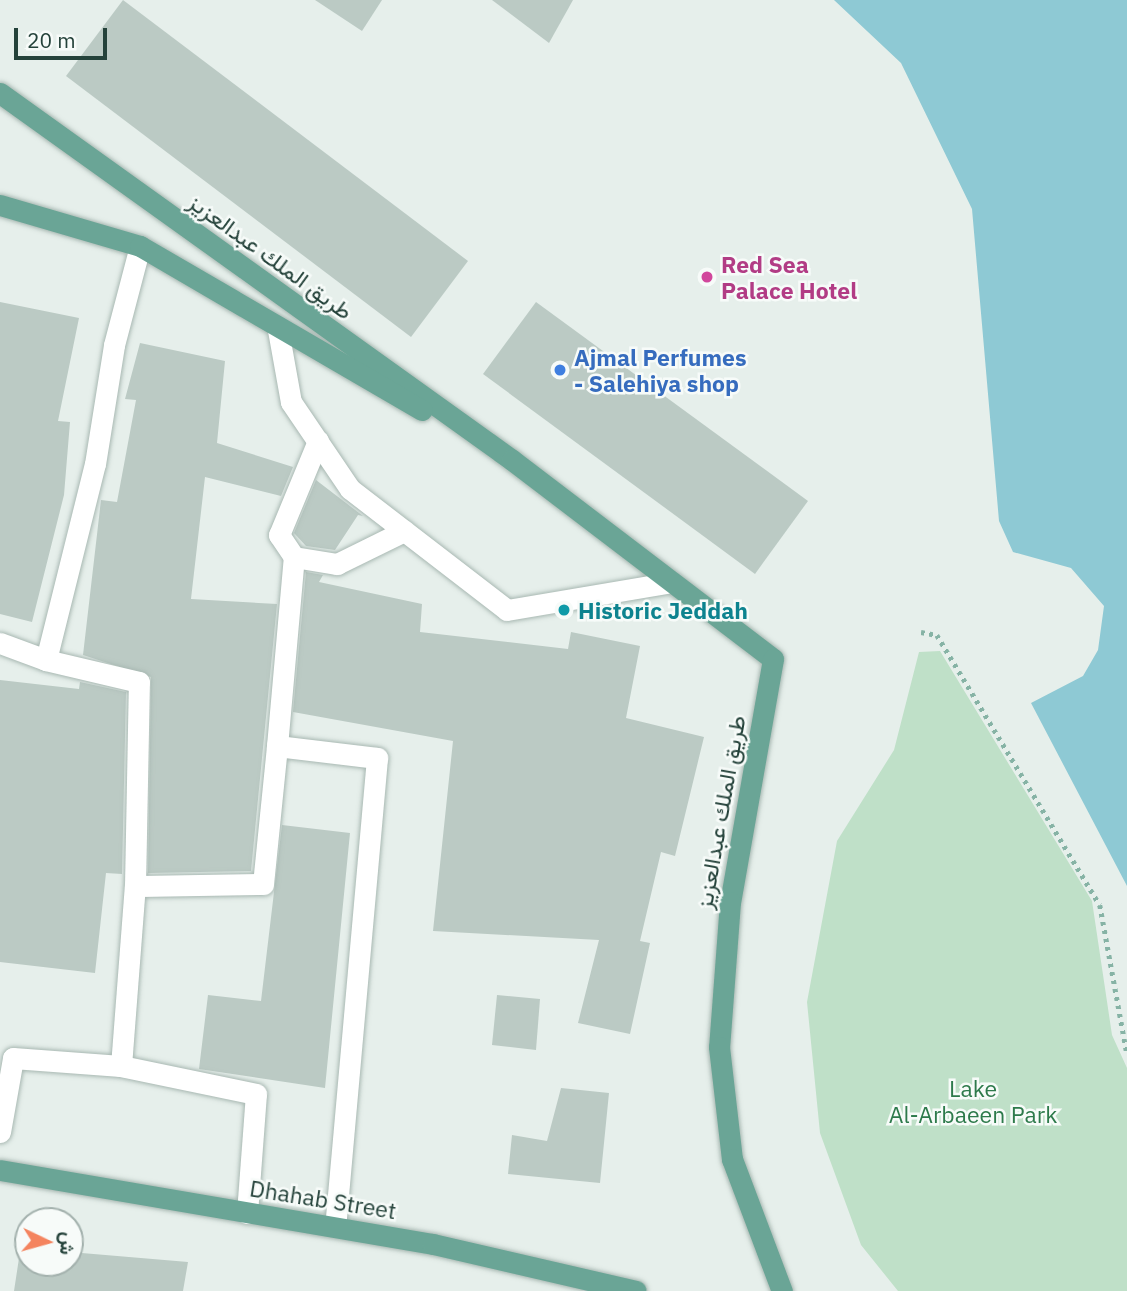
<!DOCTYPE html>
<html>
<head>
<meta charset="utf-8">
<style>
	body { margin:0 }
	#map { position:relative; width:1127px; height:1291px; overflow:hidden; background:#e6efeb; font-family:"IBM Plex Sans",Vazirmatn,sans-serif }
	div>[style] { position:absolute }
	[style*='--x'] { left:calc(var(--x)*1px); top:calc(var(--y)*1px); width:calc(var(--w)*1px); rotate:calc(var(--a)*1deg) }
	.green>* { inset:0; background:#bfe0c8 }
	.water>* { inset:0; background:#8ec9d4 }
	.building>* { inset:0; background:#bbcac4 }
	.path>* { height:4.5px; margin-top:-2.25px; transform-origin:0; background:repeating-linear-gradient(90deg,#86b3a5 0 3.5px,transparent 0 8.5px) }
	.roads { filter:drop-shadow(0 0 2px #a8b8b2) drop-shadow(0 0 2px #a8b8b2) }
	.pedestrian>* { height:21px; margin:-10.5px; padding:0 10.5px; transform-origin:10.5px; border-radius:10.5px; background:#fff }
	.primary>* { height:21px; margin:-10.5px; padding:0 10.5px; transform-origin:10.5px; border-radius:10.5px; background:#6aa596 }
	.dots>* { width:19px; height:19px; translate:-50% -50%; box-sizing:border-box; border:4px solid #f7fbf9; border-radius:50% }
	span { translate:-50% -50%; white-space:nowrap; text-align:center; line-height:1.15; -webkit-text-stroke:5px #f7fbf9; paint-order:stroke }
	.street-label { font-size:23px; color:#24423a }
	.hotel-label { font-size:23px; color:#b23c85; font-weight:700 }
	.left { translate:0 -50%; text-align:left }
	.shop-label { font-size:23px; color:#366cbe; font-weight:700 }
	.culture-label { font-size:23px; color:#0d838f; font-weight:700 }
	.park-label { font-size:23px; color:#2d7a4b }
	.north { position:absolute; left:14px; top:1207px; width:70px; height:70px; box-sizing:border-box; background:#f7fbf9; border:2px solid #a3b1ad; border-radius:50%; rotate:95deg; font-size:19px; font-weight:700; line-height:28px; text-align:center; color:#24423a }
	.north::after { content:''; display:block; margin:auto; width:24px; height:32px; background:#f4845f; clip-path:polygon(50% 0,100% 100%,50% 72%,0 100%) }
	.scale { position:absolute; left:14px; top:28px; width:93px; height:32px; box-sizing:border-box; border:4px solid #24423a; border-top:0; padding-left:9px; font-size:21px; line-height:24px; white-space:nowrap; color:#24423a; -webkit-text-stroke:5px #f7fbf9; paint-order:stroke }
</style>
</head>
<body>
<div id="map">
	<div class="green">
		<div style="clip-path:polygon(940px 651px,1092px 901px,1112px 1035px,1127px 1068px,1127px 1291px,898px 1291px,861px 1245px,820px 1133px,807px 1002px,837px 841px,894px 750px,919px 652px)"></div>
	</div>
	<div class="water">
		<div style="clip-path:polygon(834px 0,1127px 0,1127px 886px,1031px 703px,1083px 676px,1098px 650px,1104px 606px,1071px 568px,1013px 552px,999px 521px,972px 209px,901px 63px)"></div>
	</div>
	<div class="building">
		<div style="clip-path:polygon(123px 0,468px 261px,411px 337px,66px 76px)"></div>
		<div style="clip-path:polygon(315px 0,382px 0,362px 31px)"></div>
		<div style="clip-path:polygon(492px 0,573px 0,549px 43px)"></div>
		<div style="clip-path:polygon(0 302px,79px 318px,58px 421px,70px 422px,64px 495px,32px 622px,0 614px)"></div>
		<div style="clip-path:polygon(536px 302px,808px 501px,755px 574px,483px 374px)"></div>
		<div style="clip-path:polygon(140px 343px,225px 361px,217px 443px,293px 467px,281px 496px,205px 477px,191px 599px,277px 604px,251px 871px,148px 873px,151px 677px,83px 655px,101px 500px,117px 502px,136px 400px,125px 399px)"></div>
		<div style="clip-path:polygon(316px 480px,363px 516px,358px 515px,335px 550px,306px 546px,294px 533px)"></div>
		<div style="clip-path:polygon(306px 572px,323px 575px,319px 582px,422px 604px,420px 632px,568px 649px,571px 632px,640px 646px,626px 718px,704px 737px,675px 856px,661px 852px,640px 941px,650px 943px,630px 1034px,578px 1023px,599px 940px,433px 931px,453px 741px,293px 712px)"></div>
		<div style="clip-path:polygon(0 680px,79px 689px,80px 682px,126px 692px,122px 874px,106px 873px,95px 973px,0 962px)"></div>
		<div style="clip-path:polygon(282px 825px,350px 833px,325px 1088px,199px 1069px,208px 995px,261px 1001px)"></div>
		<div style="clip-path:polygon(497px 995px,540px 999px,536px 1050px,492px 1045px)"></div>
		<div style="clip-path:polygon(561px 1088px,609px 1093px,600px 1183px,508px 1174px,512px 1135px,547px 1141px)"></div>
		<div style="clip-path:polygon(21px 1245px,28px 1246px,28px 1263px,70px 1263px,70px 1252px,188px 1262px,183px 1291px,14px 1291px)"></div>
	</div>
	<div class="path">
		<div style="--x:921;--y:632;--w:16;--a:11"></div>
		<div style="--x:937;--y:635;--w:315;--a:58.9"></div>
		<div style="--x:1100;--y:905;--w:150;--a:79.7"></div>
	</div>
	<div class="roads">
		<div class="pedestrian">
			<div style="--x:278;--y:330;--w:73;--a:79.8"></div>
			<div style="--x:291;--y:402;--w:105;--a:55.9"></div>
			<div style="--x:350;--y:489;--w:198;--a:37.6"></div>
			<div style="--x:507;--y:610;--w:162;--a:-9.6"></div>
			<div style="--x:294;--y:557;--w:27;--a:-124"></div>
			<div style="--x:279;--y:535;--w:102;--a:-67.5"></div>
			<div style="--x:0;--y:643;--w:49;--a:20.3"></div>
			<div style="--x:277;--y:746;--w:190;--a:-84.9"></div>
			<div style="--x:294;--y:557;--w:44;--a:9.2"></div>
			<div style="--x:337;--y:564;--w:75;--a:-26.2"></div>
			<div style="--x:135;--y:886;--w:204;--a:-88.9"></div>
			<div style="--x:139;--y:682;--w:96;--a:-166.7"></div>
			<div style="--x:46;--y:660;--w:202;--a:-76"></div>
			<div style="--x:95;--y:464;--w:121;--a:-80.9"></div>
			<div style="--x:114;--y:345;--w:102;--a:-75.3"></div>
			<div style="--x:0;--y:1132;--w:75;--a:-80"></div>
			<div style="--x:13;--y:1058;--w:108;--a:4.2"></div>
			<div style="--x:247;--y:1213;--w:119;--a:-85.7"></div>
			<div style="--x:256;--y:1094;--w:138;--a:-168.3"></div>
			<div style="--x:121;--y:1066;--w:181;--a:-85.6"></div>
			<div style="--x:135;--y:886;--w:128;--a:-0.9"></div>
			<div style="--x:263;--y:884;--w:139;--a:-84.2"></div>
			<div style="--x:277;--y:746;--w:101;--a:6.8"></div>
			<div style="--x:377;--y:758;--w:469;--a:95.1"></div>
		</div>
		<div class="primary">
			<div style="--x:0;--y:93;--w:630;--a:35.63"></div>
			<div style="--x:512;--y:460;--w:328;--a:37.3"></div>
			<div style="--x:773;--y:659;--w:247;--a:100"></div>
			<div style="--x:730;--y:902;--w:145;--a:94.3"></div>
			<div style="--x:719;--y:1047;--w:113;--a:83.4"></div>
			<div style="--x:732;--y:1159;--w:141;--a:69.3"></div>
			<div style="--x:0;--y:205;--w:146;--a:16.3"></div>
			<div style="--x:140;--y:246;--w:326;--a:30.2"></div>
			<div style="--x:0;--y:1170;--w:439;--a:9.7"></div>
			<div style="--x:433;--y:1244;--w:208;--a:13"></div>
		</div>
	</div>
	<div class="dots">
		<div style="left:707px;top:277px;background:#d1479c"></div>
		<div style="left:560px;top:370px;background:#3f7fe0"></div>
		<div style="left:564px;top:610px;background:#0f9aa8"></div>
	</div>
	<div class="street-label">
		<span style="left:271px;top:256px;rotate:36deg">طريق الملك عبدالعزيز</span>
		<span style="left:720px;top:812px;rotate:-80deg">طريق الملك عبدالعزيز</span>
		<span style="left:323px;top:1199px;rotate:9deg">Dhahab Street</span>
	</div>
	<div class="hotel-label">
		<span class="left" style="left:721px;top:277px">Red Sea<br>Palace Hotel</span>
	</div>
	<div class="shop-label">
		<span class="left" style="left:574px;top:370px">Ajmal Perfumes<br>- Salehiya shop</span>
	</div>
	<div class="culture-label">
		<span class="left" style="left:578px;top:610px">Historic Jeddah</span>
	</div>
	<div class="park-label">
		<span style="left:973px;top:1101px">Lake<br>Al-Arbaeen Park</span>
	</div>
	<div class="north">ش</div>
	<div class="scale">20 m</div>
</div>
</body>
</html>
